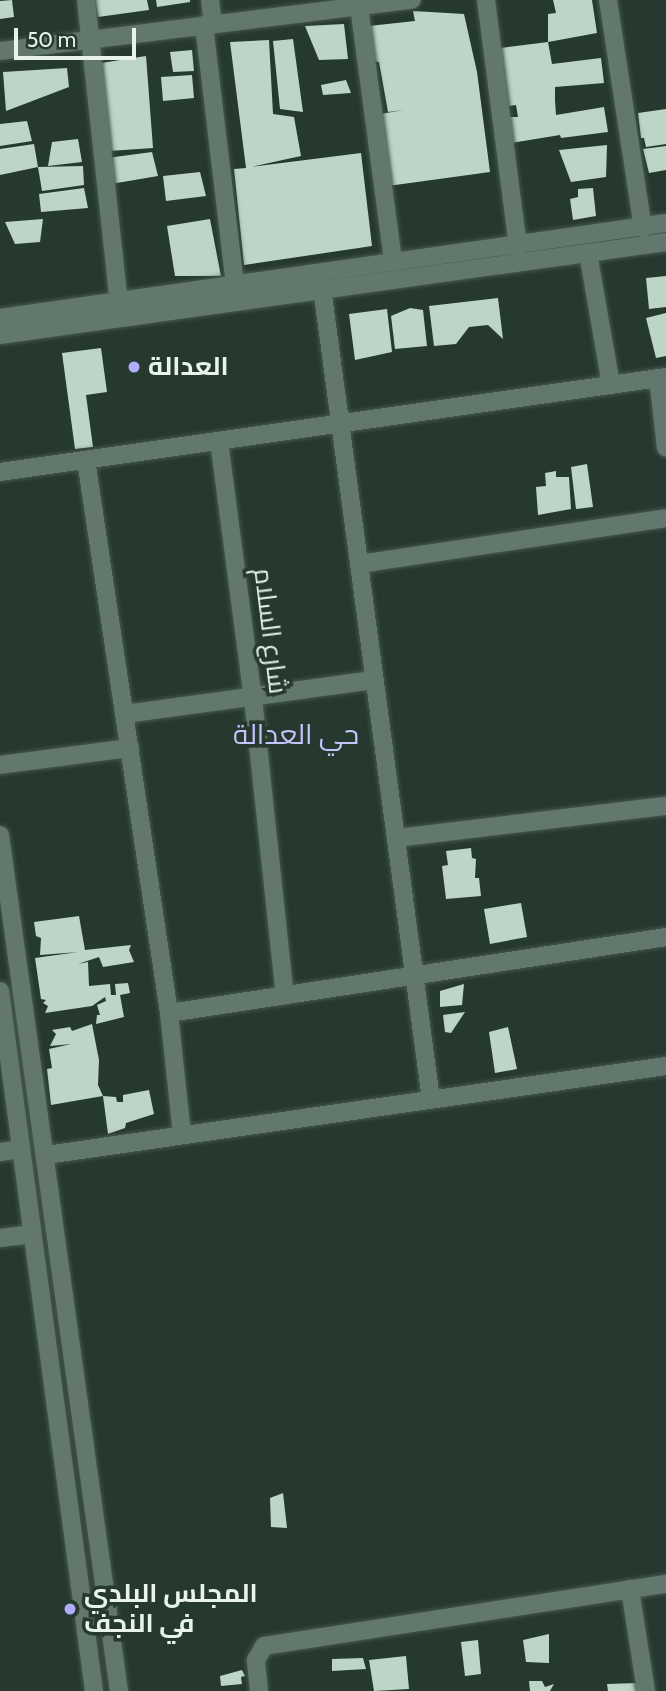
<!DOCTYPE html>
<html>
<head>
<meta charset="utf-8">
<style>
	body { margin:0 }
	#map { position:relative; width:666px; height:1691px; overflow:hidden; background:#25392f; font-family:Cabin,Cairo,sans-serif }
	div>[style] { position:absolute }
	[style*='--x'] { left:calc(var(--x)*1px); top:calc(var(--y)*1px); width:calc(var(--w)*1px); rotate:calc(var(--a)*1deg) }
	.building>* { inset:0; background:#bdd5c7 }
	.roads { filter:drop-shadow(0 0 2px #46574e) drop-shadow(0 0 2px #46574e) }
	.minor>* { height:18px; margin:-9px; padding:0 9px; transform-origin:9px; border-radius:9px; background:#62786c }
	.dots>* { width:19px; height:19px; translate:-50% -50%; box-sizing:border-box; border:4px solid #25392f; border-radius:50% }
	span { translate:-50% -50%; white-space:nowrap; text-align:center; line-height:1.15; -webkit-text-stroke:7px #25392f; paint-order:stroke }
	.poi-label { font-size:26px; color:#e7f3ec; font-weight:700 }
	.left { translate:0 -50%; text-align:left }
	.street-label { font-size:26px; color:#e7f3ec }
	.neighbourhood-label { font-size:28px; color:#c4c3fc }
	.scale { position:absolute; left:14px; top:28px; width:122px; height:32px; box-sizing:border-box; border:4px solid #e7f3ec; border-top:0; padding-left:9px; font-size:21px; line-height:24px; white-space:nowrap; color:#e7f3ec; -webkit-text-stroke:5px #25392f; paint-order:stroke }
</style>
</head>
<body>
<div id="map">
	<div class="building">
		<div style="clip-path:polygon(12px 0,14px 17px,0 19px,0 1px)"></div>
		<div style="clip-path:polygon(95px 0,147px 0,149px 10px,98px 17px)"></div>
		<div style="clip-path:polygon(156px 0,190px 0,190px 2px,157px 7px)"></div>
		<div style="clip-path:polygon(553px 0,592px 0,597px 33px,548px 42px,548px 14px,556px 13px)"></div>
		<div style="clip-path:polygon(413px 11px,464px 14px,477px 72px,490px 172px,388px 186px,380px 114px,404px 110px,388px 112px,379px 62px,374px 61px,369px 26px,415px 21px)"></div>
		<div style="clip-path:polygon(344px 24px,348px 59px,319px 60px,305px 26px)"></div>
		<div style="clip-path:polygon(293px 39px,303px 112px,280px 109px,273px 41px)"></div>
		<div style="clip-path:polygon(269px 40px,273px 114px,294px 117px,301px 156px,251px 167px,361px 153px,372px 246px,244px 265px,234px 169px,246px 168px,230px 42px)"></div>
		<div style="clip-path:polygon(548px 42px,552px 64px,601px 58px,604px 83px,555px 87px,555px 100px,556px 115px,604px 107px,608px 132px,561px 138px,560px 135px,511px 143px,510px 117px,518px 117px,516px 105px,509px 106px,501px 48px)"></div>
		<div style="clip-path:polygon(192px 50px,194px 71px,173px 72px,170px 52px)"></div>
		<div style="clip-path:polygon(146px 56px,153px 148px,109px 151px,101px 63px)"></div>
		<div style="clip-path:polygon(67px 68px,69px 87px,6px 111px,3px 72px)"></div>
		<div style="clip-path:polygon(192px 75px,194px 98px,163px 101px,161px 77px)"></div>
		<div style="clip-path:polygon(346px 80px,351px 93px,323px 95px,321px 85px)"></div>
		<div style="clip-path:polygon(666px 109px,666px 144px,646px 147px,644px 138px,641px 138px,638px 113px)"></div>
		<div style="clip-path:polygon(27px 121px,32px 141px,0 146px,0 124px)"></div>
		<div style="clip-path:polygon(78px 139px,82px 162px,48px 166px,52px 142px)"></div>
		<div style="clip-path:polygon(34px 144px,38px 167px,0 175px,0 149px)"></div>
		<div style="clip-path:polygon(607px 145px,606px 177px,571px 182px,559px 150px)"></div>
		<div style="clip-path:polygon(666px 146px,666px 170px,649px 173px,643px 149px)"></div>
		<div style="clip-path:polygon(152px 152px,158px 176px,111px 184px,107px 158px)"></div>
		<div style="clip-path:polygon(83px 166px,84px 185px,42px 191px,38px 167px)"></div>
		<div style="clip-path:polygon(200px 172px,206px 196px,166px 201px,163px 176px)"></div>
		<div style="clip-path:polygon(84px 188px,88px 208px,41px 212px,39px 194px)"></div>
		<div style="clip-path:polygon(593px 188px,596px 216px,573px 220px,570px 199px,578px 197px,578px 189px)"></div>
		<div style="clip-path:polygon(43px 219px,40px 242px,15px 244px,5px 222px)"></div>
		<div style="clip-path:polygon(210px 219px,221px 276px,175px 276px,167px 226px)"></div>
		<div style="clip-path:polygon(666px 276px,666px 307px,649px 309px,646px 278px)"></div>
		<div style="clip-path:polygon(498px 298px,503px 339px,488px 325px,469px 327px,456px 344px,434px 346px,429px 306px)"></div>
		<div style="clip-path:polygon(410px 308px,423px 310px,427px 346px,395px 349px,391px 316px)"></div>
		<div style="clip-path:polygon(387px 309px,392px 352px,355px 360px,349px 314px)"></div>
		<div style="clip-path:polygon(666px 313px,666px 356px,656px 358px,646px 318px)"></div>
		<div style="clip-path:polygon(101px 348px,107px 392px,86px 395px,93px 447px,75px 449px,62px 353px)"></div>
		<div style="clip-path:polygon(587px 464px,593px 507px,576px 509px,571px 467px)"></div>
		<div style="clip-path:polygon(556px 471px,556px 477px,569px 477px,571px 509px,538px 515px,536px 487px,546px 486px,545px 473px)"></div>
		<div style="clip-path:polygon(471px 848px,472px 858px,476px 859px,475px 878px,479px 878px,481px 896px,446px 899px,442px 866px,448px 865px,446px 851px)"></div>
		<div style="clip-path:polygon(521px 903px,527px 937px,490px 944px,484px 909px)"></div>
		<div style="clip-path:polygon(79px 916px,85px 950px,131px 945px,129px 950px,134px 962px,103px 967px,99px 957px,78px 964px,88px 962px,89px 986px,110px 984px,111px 995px,116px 995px,115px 984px,128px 983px,130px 993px,120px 995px,124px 1017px,96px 1024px,97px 1015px,100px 1015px,97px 1005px,106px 1001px,105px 997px,92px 1006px,45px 1013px,48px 1006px,43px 1003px,46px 1000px,41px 999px,35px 958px,78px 952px,40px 955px,41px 938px,36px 936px,34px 922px)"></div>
		<div style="clip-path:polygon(464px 984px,462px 1005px,440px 1007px,440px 991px)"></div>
		<div style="clip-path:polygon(465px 1012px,451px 1033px,445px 1032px,443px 1015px)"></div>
		<div style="clip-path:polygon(92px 1024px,99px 1060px,98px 1085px,103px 1096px,51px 1105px,47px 1069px,52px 1068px,49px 1049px,71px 1044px,50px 1046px,56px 1034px,52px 1030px,70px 1027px,72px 1031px)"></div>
		<div style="clip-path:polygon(508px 1027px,517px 1069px,495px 1073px,489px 1032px)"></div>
		<div style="clip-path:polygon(149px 1090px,154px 1114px,126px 1123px,125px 1128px,108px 1134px,103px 1096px,116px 1097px,117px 1102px,123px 1102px,123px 1095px)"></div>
		<div style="clip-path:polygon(283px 1493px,287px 1528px,271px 1527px,270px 1498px)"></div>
		<div style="clip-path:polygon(549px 1634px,549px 1663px,526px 1662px,523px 1640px)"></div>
		<div style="clip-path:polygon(478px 1640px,481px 1674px,465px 1676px,461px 1642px)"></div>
		<div style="clip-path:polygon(406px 1656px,409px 1689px,374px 1691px,369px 1660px)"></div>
		<div style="clip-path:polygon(363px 1658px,366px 1669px,332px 1671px,332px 1659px)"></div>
		<div style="clip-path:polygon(242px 1670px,245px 1676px,241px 1677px,242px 1684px,221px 1686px,220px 1676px)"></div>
		<div style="clip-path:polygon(529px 1681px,542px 1681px,545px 1687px,554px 1684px,550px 1691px,530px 1691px)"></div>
		<div style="clip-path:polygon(638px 1683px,639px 1691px,608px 1691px,607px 1684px)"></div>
	</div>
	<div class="roads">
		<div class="minor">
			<div style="--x:86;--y:0;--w:315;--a:83.8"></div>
			<div style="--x:210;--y:0;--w:24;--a:83"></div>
			<div style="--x:486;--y:0;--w:249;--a:82.6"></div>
			<div style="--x:608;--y:0;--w:231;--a:81.3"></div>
			<div style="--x:359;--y:6;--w:258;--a:82.4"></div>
			<div style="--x:204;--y:25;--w:261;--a:83.2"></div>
			<div style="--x:0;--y:51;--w:415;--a:-7.1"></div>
			<div style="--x:588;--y:253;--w:134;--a:80.1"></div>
			<div style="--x:322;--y:288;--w:819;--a:82.35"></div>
			<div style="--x:0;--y:318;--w:673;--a:-8.12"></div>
			<div style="--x:0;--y:335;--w:672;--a:-7.95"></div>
			<div style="--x:658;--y:378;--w:70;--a:83.5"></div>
			<div style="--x:219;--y:441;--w:259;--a:82.5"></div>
			<div style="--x:253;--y:698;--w:299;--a:83.9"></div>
			<div style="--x:86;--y:460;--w:559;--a:81.46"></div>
			<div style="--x:169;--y:1013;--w:122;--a:83.9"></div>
			<div style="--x:0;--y:472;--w:673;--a:-8.12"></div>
			<div style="--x:359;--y:564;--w:310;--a:-8.5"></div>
			<div style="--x:125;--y:714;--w:251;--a:-7.8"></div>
			<div style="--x:0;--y:765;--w:131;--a:-7.5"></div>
			<div style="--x:0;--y:835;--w:864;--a:82.09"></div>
			<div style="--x:396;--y:838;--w:272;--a:-6.8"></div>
			<div style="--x:0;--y:991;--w:706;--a:82.35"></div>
			<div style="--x:169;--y:1013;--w:503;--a:-8.69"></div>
			<div style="--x:0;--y:1152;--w:21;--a:-8"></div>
			<div style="--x:46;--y:1155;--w:626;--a:-8.17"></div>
			<div style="--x:0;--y:1238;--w:32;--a:-7"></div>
			<div style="--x:630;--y:1589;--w:103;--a:81.1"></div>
			<div style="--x:259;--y:1691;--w:31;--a:-96"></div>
			<div style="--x:256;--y:1660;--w:16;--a:-60"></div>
			<div style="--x:264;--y:1646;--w:407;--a:-8.8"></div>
		</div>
	</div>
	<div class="dots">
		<div style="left:134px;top:367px;background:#b1adfa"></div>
		<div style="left:70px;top:1609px;background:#b1adfa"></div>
	</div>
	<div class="poi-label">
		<span class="left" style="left:148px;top:367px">العدالة</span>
		<span class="left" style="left:84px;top:1609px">المجلس البلدي<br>في النجف</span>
	</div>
	<div class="street-label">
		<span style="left:270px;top:631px;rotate:83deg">شارع السلام</span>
	</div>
	<div class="neighbourhood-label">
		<span style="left:296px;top:734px">حي العدالة</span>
	</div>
	<div class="scale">50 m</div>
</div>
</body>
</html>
